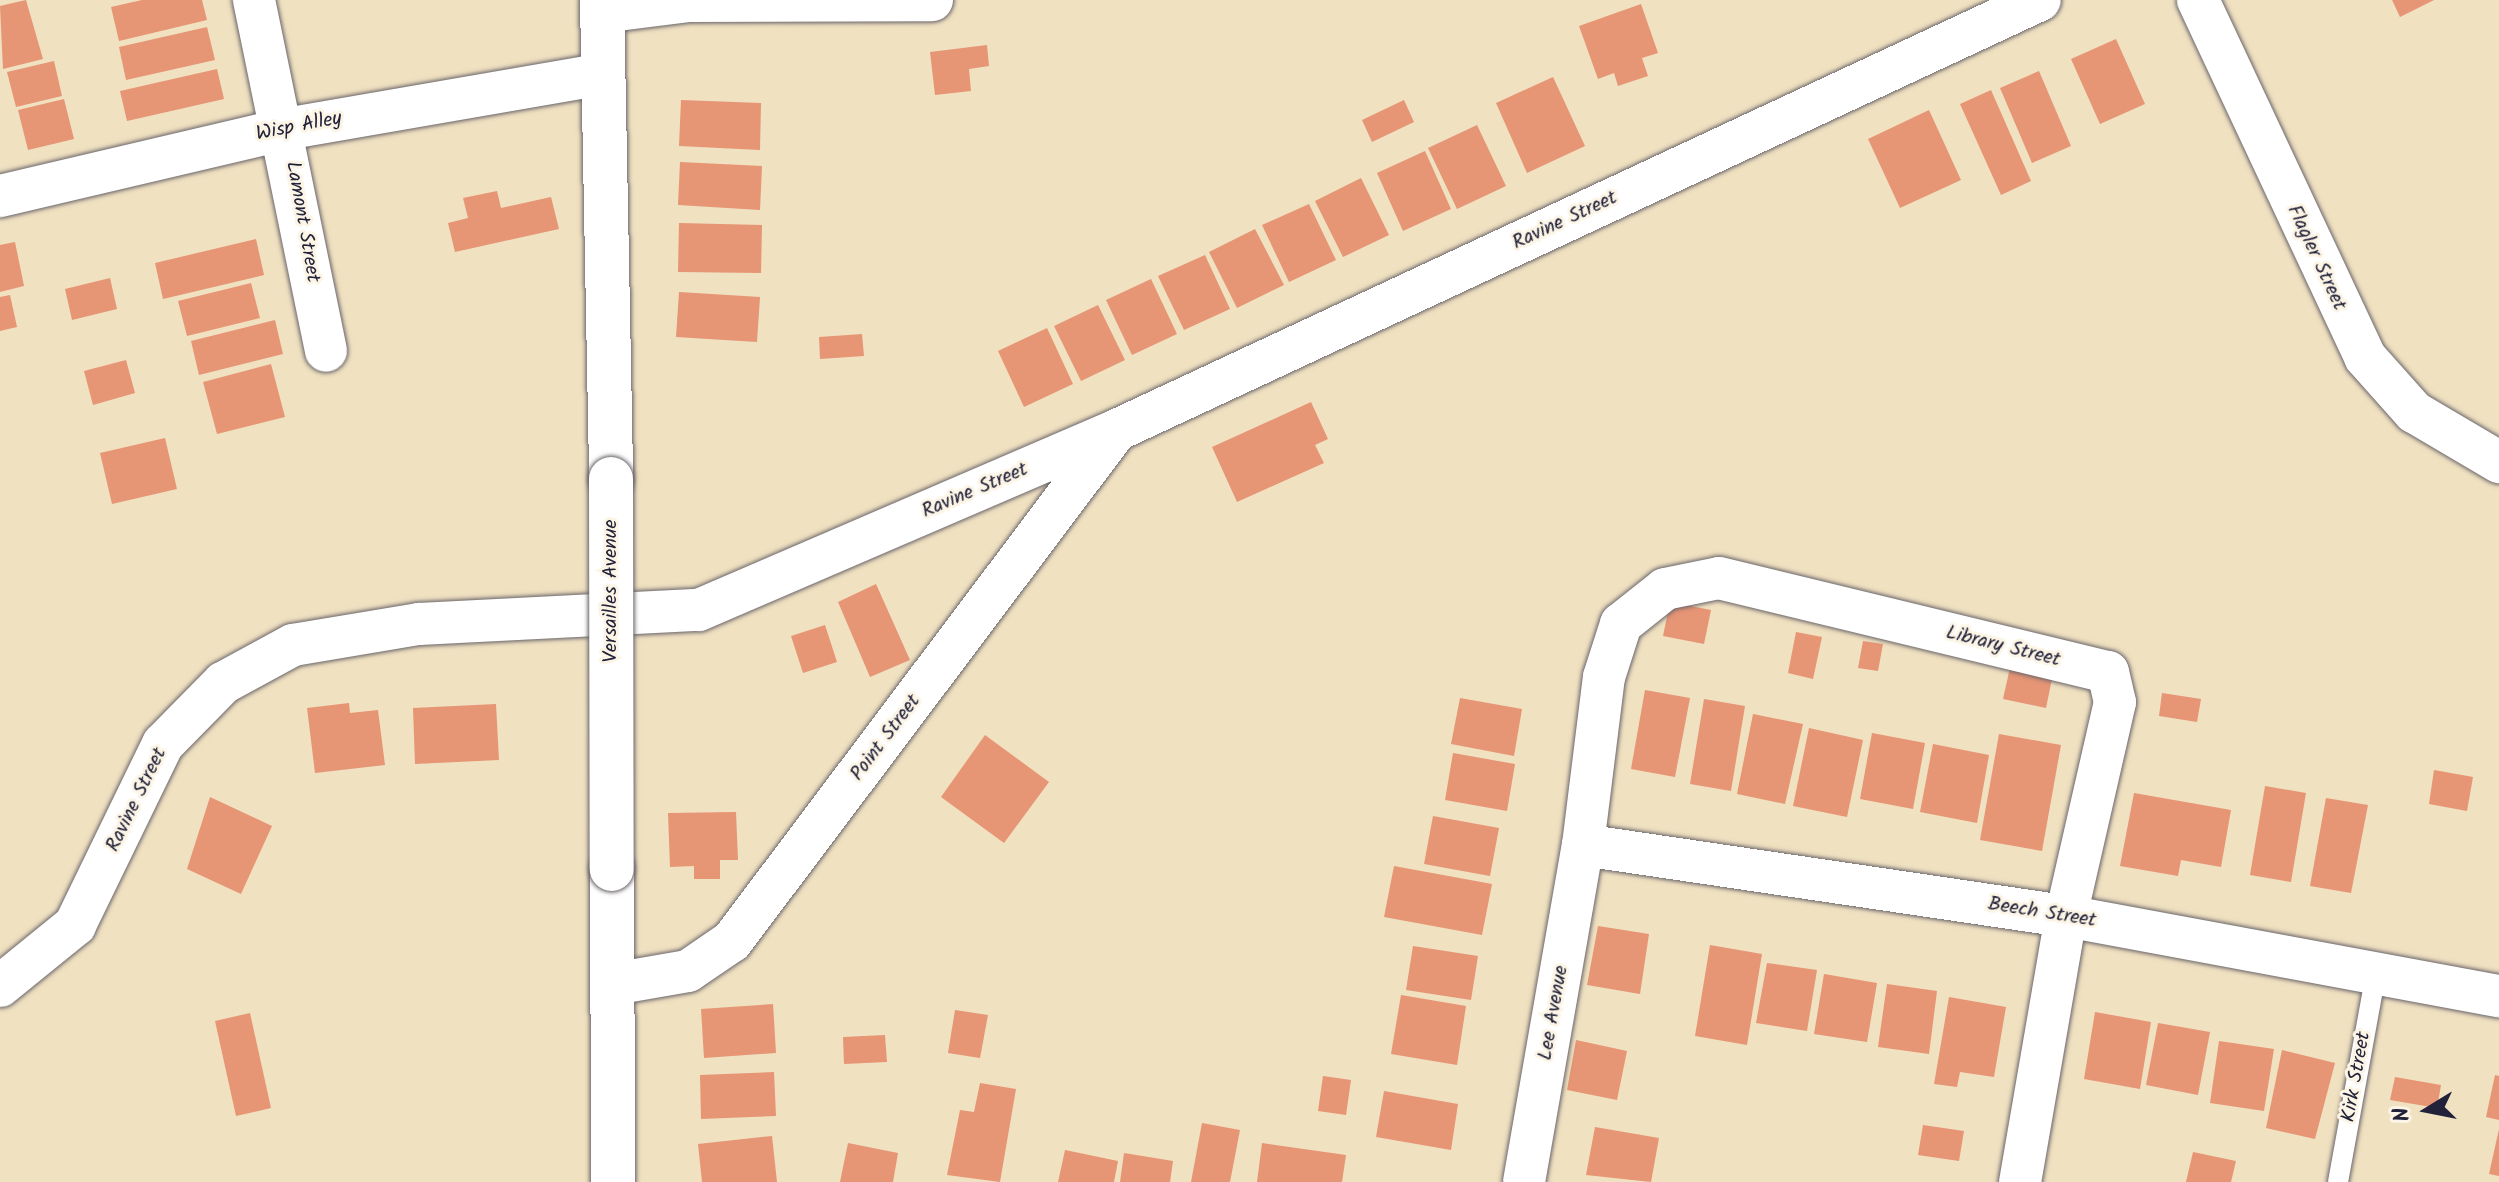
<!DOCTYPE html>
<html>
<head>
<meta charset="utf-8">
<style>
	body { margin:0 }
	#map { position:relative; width:2499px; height:1182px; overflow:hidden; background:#f0e1c1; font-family:Kalam,sans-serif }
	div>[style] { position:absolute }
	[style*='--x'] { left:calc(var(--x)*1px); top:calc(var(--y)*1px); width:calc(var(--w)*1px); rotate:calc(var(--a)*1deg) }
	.building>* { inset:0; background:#e69575 }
	.roads { filter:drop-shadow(0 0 2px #6a656a) drop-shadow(0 0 2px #6a656a) }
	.service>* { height:20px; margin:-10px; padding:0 10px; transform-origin:10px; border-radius:10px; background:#fff }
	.minor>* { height:42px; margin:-21px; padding:0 21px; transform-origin:21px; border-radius:21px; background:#fff }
	.tertiary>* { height:44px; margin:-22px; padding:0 22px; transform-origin:22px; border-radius:22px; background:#fff }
	.bridges { filter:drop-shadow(0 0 2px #6a656a) drop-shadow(0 0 2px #6a656a) }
	.tertiary-bridge>* { height:44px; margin:-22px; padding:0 22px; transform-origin:22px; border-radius:22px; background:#fff }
	span { translate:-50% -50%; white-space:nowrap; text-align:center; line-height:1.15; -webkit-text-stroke:6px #fcf5e5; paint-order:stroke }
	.street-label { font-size:20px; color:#22223b }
	.north { position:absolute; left:2387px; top:1070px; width:80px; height:80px; -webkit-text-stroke:6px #fcf5e5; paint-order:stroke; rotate:260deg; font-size:22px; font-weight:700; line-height:32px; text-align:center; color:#22223b }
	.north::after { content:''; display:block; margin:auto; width:28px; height:36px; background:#22223b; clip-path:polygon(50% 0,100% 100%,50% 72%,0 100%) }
</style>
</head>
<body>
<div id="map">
	<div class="building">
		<div style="clip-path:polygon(26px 0,43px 59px,3px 69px,0 6px)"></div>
		<div style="clip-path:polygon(142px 0,202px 0,207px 20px,119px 41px,111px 7px)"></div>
		<div style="clip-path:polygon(2392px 0,2434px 0,2400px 17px)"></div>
		<div style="clip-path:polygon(1641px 4px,1658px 53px,1642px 58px,1648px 76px,1618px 86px,1614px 73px,1598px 79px,1579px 26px)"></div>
		<div style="clip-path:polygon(207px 27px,215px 60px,126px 80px,119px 47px)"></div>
		<div style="clip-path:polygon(2116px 39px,2145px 104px,2100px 124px,2071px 59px)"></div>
		<div style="clip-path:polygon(987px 45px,989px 66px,969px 69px,971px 91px,935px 95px,930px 52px)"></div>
		<div style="clip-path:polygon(54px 61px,62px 96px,16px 107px,7px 72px)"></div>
		<div style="clip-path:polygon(217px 69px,224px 99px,127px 121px,120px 91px)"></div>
		<div style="clip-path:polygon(2039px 71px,2071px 146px,2032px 163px,2000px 88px)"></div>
		<div style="clip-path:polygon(1553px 77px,1585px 146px,1527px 173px,1496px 103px)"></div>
		<div style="clip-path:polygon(1991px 90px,2031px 181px,2001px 195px,1960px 104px)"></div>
		<div style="clip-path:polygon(64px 99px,74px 139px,28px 150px,18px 110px)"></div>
		<div style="clip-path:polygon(681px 100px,761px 103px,760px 150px,679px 146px)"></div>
		<div style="clip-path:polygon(1404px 100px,1414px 122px,1372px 142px,1362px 120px)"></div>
		<div style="clip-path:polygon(1929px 110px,1961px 180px,1900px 208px,1868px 139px)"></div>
		<div style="clip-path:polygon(1477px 125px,1506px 186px,1457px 209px,1428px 148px)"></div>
		<div style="clip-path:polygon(1425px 151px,1451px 209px,1403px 231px,1377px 173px)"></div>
		<div style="clip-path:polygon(680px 162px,762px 166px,760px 210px,678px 205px)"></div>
		<div style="clip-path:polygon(1361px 178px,1389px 235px,1343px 257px,1315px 201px)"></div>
		<div style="clip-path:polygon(497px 191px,501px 208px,551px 197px,559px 229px,455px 252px,448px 223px,468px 218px,463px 198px)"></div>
		<div style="clip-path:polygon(1309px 204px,1336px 260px,1289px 282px,1262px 225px)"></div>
		<div style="clip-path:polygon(679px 223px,762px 225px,761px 273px,678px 272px)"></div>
		<div style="clip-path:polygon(1255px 229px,1284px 285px,1237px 308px,1209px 252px)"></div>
		<div style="clip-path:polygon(256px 239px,264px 275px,163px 299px,155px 263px)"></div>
		<div style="clip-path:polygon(15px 242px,24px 286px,0 292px,0 245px)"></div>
		<div style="clip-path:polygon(1205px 255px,1230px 309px,1184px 330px,1158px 276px)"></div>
		<div style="clip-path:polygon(110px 278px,117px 309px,72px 320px,65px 289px)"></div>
		<div style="clip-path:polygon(1151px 279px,1177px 334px,1132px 355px,1106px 300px)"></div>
		<div style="clip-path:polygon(251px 283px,260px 318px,187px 336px,178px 301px)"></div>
		<div style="clip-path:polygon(679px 292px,760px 297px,757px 342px,676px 337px)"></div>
		<div style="clip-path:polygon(10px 295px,17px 327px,0 331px,0 297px)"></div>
		<div style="clip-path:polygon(1098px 305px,1125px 360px,1081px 381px,1054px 326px)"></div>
		<div style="clip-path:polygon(275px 320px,283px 354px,199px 375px,191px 341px)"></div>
		<div style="clip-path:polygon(1047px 328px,1073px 384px,1024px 407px,998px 351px)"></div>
		<div style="clip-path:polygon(862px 334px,864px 356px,820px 359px,819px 337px)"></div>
		<div style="clip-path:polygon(126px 360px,135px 393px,93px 405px,84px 371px)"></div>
		<div style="clip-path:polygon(271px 364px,285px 417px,217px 434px,203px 382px)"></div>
		<div style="clip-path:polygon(1311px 402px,1328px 439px,1315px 445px,1324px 463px,1237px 502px,1212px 447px)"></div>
		<div style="clip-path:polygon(165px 438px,177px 489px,112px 504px,100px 453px)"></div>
		<div style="clip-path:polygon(876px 584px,910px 660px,870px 677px,838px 602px)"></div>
		<div style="clip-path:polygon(1670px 602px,1711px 610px,1704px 644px,1663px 636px)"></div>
		<div style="clip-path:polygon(825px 625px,837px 662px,803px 673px,791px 636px)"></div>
		<div style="clip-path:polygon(1796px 632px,1822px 637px,1813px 679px,1788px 673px)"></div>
		<div style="clip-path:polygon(1863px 641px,1883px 644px,1878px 671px,1858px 668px)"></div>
		<div style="clip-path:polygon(2011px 663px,2053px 674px,2046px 708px,2003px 699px)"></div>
		<div style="clip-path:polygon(1645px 690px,1690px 698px,1675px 777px,1631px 769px)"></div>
		<div style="clip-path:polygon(2162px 693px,2201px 699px,2197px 722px,2159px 716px)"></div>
		<div style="clip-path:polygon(1460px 698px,1522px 709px,1514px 756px,1451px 744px)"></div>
		<div style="clip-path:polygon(1704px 699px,1745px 706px,1731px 791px,1690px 784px)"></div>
		<div style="clip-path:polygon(349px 703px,350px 713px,378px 710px,385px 765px,315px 773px,307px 708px)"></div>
		<div style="clip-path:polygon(496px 704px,499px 760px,415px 764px,413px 708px)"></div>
		<div style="clip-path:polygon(1753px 714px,1803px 724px,1785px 804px,1737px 794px)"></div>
		<div style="clip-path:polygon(1809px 728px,1863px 740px,1847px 817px,1793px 806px)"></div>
		<div style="clip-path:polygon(1872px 733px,1925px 743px,1913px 809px,1860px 799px)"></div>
		<div style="clip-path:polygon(1999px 734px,2061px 745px,2042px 851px,1980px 840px)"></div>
		<div style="clip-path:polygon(985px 735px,1049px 782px,1004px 843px,941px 797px)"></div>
		<div style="clip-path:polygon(1933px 744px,1989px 755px,1977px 823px,1920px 812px)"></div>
		<div style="clip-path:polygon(1453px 753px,1515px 764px,1507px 811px,1445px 800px)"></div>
		<div style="clip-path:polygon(2434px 770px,2473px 777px,2467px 811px,2429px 804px)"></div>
		<div style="clip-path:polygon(2265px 786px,2306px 793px,2291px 882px,2250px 875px)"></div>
		<div style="clip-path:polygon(2134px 793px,2231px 810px,2221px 867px,2181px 860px,2178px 876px,2120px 866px)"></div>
		<div style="clip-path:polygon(210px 797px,272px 826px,241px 894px,187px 869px)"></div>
		<div style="clip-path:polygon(2326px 798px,2368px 805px,2351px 893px,2310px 886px)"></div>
		<div style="clip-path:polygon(736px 812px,738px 860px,720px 860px,720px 879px,694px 879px,694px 866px,670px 867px,668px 813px)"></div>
		<div style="clip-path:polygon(1433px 816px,1499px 828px,1490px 876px,1424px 864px)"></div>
		<div style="clip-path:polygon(1394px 866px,1492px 884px,1482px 935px,1384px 917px)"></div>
		<div style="clip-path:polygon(1598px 926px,1649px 934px,1640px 994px,1587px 985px)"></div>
		<div style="clip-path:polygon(1710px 945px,1762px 954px,1747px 1045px,1695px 1036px)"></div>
		<div style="clip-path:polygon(1413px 946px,1478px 956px,1471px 1000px,1406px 990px)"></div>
		<div style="clip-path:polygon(1767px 963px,1817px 970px,1807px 1031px,1756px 1023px)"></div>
		<div style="clip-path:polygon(1824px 974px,1877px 983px,1867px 1042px,1814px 1034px)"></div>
		<div style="clip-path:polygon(1887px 984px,1937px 991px,1929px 1054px,1878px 1047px)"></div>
		<div style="clip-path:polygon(1401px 995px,1466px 1006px,1457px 1065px,1391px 1054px)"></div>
		<div style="clip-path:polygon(1949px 997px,2006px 1007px,1994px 1077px,1960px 1072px,1957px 1087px,1934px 1084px)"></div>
		<div style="clip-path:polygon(773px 1004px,776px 1053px,704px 1058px,701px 1009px)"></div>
		<div style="clip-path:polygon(955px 1010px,988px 1015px,980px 1058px,948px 1053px)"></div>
		<div style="clip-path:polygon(2095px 1012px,2151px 1022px,2140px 1089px,2084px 1079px)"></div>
		<div style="clip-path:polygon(250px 1013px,271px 1108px,236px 1116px,215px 1021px)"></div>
		<div style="clip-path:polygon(2158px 1023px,2210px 1032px,2198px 1095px,2146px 1085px)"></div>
		<div style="clip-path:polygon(885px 1035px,887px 1062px,844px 1064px,843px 1037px)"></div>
		<div style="clip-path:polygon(1576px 1040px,1627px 1051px,1617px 1100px,1567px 1090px)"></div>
		<div style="clip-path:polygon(2219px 1041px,2274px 1049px,2264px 1111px,2210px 1103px)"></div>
		<div style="clip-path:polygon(2282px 1050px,2335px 1063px,2315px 1139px,2266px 1128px)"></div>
		<div style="clip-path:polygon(774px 1072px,776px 1116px,701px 1119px,700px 1075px)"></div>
		<div style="clip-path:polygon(2495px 1075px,2499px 1076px,2499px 1120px,2486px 1117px)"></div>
		<div style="clip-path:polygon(1323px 1076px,1351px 1080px,1346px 1115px,1318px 1111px)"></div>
		<div style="clip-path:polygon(2395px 1077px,2441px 1085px,2437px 1108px,2390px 1100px)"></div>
		<div style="clip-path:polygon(980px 1083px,1016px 1089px,1000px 1182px,947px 1175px,960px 1110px,974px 1112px)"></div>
		<div style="clip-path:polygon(1384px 1091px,1458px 1104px,1451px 1150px,1376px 1137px)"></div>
		<div style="clip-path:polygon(1202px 1123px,1240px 1130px,1230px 1182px,1191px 1182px)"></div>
		<div style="clip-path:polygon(1923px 1125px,1964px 1131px,1959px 1161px,1918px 1155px)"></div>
		<div style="clip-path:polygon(1595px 1127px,1659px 1138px,1651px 1182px,1586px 1175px)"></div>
		<div style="clip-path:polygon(2499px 1129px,2499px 1176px,2489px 1174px)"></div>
		<div style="clip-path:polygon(772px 1136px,777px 1182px,702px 1182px,698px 1144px)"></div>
		<div style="clip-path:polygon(848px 1143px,898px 1153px,893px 1182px,840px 1182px)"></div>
		<div style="clip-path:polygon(1262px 1143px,1346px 1155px,1342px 1182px,1257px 1182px)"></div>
		<div style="clip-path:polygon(1065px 1150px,1118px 1161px,1114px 1182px,1058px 1182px)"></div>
		<div style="clip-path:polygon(2193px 1152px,2236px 1161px,2231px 1182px,2186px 1182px)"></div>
		<div style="clip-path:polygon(1124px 1153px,1173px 1161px,1170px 1182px,1120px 1182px)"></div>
	</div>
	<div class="roads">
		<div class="service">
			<div style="--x:2338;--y:1182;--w:213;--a:-79.7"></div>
		</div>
		<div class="minor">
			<div style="--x:254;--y:0;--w:358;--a:78.4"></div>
			<div style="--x:2198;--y:0;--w:394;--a:64.9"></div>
			<div style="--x:2365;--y:357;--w:74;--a:48.3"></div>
			<div style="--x:2414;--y:412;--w:99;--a:30.5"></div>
			<div style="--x:602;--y:12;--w:88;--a:-7.2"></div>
			<div style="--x:689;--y:1;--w:243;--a:-0.2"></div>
			<div style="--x:0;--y:196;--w:293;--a:-13.2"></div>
			<div style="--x:285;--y:129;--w:322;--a:-9.8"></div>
			<div style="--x:1583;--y:845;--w:488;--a:8.4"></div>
			<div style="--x:2066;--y:916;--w:440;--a:10.5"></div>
			<div style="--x:613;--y:984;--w:76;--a:-9.8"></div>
			<div style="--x:688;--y:971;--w:53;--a:-34.3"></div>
			<div style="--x:732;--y:941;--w:637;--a:-53.04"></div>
			<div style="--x:0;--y:986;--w:97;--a:-39.1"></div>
			<div style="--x:75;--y:925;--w:201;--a:-64.1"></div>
			<div style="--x:163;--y:744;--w:86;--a:-45.5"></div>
			<div style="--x:223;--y:683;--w:80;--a:-28.5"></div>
			<div style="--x:293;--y:645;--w:128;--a:-9.5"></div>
			<div style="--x:419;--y:624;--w:280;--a:-2.9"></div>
			<div style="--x:699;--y:610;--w:455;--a:-23.3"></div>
			<div style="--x:1117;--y:430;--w:1018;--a:-24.98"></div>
			<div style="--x:1524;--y:1182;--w:342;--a:-80.1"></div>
			<div style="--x:1583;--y:845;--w:169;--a:-82.9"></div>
			<div style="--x:1604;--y:677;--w:56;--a:-72.2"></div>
			<div style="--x:1621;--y:624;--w:56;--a:-38.5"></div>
			<div style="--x:1665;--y:589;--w:55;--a:-11.5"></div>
			<div style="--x:1719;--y:578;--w:400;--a:13.6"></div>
			<div style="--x:2108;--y:672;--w:31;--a:77"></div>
			<div style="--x:2115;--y:702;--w:220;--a:102.9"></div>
			<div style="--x:2066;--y:916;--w:270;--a:99.8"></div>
		</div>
		<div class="tertiary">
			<div style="--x:602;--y:0;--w:479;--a:88.9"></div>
			<div style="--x:612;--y:869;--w:313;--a:89.8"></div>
		</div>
	</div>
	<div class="bridges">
		<div class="tertiary-bridge">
			<div style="--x:611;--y:479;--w:390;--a:89.9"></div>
		</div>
	</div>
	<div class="street-label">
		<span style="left:299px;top:127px;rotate:-11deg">Wisp Alley</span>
		<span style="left:1565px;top:221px;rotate:-25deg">Ravine Street</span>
		<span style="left:302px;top:222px;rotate:80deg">Lamont Street</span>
		<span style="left:2316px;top:258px;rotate:65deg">Flagler Street</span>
		<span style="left:975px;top:491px;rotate:-23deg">Ravine Street</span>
		<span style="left:611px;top:591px;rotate:-90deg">Versailles Avenue</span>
		<span style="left:2003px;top:647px;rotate:14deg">Library Street</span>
		<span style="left:886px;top:738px;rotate:-53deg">Point Street</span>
		<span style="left:137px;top:800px;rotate:-64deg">Ravine Street</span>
		<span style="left:2042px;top:913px;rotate:9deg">Beech Street</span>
		<span style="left:1554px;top:1013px;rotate:-80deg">Lee Avenue</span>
		<span style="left:2357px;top:1077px;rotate:-80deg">Kirk Street</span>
	</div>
	<div class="north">N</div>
</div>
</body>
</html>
